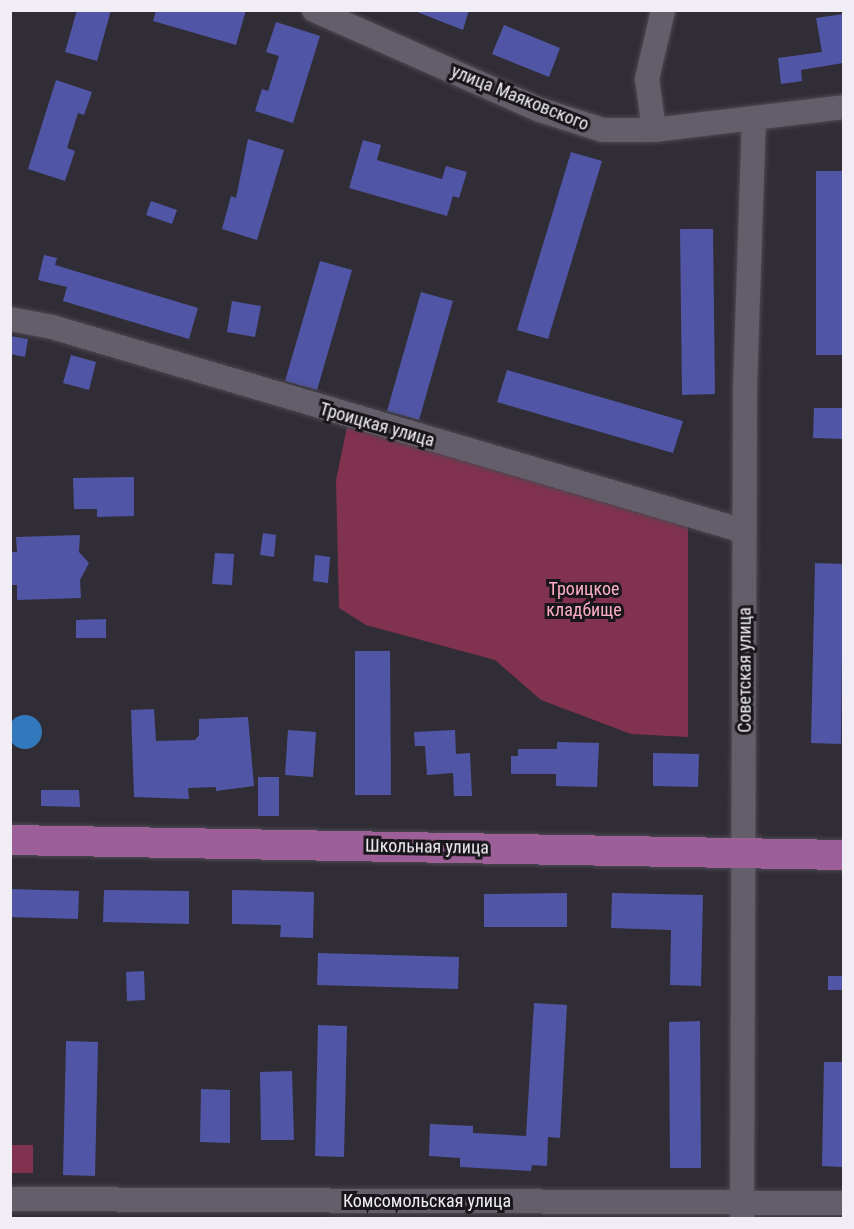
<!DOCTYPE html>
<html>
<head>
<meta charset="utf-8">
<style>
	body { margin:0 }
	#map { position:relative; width:854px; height:1229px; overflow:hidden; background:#312d36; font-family:"Roboto Condensed",sans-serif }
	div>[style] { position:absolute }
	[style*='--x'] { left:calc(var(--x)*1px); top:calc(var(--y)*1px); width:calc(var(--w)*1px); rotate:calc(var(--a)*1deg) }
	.green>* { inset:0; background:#81324f }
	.water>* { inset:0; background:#3179bc }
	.round { border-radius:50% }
	.building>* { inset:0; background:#5056a5 }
	.roads { filter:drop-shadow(0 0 2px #4d4951) drop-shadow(0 0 2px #4d4951) }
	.minor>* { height:24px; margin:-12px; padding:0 12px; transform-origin:12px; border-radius:12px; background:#635e69 }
	.major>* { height:30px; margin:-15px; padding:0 15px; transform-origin:15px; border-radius:15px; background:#9c5f97 }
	span { translate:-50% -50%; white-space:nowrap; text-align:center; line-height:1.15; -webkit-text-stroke:6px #18161a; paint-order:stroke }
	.street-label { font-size:18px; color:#f0eef4 }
	.park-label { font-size:18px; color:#fcafc5 }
	.frame { position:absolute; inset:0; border:12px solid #f0eef4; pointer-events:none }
</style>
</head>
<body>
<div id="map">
	<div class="green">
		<div style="clip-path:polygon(347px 427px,688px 522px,688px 737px,631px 734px,541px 700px,495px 660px,366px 625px,339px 608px,336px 480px)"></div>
		<div style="clip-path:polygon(11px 1145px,33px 1145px,33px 1173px,11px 1173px)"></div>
	</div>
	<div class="water">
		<div class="round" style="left:8px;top:715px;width:34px;height:34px"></div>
	</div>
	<div class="building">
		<div style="clip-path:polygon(77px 10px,111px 10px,97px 61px,65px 52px)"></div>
		<div style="clip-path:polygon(156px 10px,246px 10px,236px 45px,153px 21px)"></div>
		<div style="clip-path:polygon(412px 10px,469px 10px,463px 30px)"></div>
		<div style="clip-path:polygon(843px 14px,843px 63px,801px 70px,802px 81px,781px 84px,778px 58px,822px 52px,816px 18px)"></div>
		<div style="clip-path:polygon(276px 22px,320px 36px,293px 123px,255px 111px,262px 89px,268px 91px,279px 56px,266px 52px)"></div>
		<div style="clip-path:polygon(504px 25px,560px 48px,549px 77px,492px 54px)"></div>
		<div style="clip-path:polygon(56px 80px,92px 92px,84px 115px,78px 113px,67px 148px,75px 151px,65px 181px,28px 169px)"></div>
		<div style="clip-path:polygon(248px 139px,284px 150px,257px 240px,222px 229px,231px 196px,236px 198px)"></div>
		<div style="clip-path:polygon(363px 140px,381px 145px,377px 160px,442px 179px,446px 166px,467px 172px,459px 198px,453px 196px,447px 216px,349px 188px)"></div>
		<div style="clip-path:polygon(571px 152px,602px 161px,548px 339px,517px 330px)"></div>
		<div style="clip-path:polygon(816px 171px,843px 171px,843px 355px,816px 355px)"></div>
		<div style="clip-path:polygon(151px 201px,177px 210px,172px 224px,146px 215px)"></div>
		<div style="clip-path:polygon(680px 229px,713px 229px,715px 394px,682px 395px)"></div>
		<div style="clip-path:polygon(44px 255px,57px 258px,55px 265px,198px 308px,189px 339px,63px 301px,67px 287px,38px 280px)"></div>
		<div style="clip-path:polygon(320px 261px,352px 270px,317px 390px,285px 381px)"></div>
		<div style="clip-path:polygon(421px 292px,453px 301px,419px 420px,387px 411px)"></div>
		<div style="clip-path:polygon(232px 301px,261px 306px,255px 337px,227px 332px)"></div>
		<div style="clip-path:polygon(10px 336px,28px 339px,25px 357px,10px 354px)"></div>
		<div style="clip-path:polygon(71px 355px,96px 362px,89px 390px,63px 383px)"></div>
		<div style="clip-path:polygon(507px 370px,683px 421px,673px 453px,497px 402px)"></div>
		<div style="clip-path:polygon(814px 408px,843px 408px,843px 439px,813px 438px)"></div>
		<div style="clip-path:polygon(134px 477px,134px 516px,97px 517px,97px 509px,74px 509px,73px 478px)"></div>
		<div style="clip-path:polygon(263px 533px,276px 535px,274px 557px,260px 555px)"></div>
		<div style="clip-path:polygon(80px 535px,79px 552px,89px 563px,80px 580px,81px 598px,17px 600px,17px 585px,10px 585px,10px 552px,17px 552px,16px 537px)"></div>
		<div style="clip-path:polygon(215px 553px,234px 554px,232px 585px,212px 584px)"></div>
		<div style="clip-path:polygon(315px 555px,330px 557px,328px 583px,313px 581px)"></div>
		<div style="clip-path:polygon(815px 563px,843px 564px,841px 744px,811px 743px)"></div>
		<div style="clip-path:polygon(106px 619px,106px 638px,76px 638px,76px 620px)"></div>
		<div style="clip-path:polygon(355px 651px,390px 651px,391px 795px,355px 795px)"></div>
		<div style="clip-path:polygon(154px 709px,156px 741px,195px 740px,199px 735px,199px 719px,248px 717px,254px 786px,216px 791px,216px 787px,188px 788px,189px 799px,134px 797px,131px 710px)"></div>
		<div style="clip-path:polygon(288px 730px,316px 732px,313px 777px,285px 775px)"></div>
		<div style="clip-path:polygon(455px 730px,456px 754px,470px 753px,472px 796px,454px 796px,453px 773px,427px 775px,425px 746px,415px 746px,414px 732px)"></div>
		<div style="clip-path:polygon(557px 742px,599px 743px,597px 787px,556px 786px,556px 774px,511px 774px,511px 756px,518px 756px,518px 749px,557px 749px)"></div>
		<div style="clip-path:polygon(653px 753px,699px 754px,698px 787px,653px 786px)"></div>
		<div style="clip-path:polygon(258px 777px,279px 777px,279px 816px,258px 816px)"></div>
		<div style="clip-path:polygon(41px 790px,79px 790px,80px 807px,41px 806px)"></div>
		<div style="clip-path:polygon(10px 889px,79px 891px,78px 919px,10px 917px)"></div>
		<div style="clip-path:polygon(104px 890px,189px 891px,189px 924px,103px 922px)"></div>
		<div style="clip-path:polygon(232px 890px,314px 892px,313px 938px,280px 937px,281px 925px,232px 924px)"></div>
		<div style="clip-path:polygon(567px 893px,567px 927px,484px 927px,484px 894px)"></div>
		<div style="clip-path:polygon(612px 893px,703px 895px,701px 986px,670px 985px,671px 930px,611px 928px)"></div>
		<div style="clip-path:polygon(318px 953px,459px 957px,458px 989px,317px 985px)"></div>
		<div style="clip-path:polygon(144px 971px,145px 1000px,127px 1001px,126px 972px)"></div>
		<div style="clip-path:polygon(828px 976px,843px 976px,843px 990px,828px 990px)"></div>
		<div style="clip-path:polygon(534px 1003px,567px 1005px,560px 1138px,548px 1137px,547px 1166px,532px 1165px,531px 1171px,460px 1167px,460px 1158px,429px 1156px,430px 1124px,473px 1126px,473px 1133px,526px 1136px)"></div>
		<div style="clip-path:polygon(700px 1021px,701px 1168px,670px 1168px,669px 1022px)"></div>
		<div style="clip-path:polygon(318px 1025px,347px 1026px,344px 1157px,315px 1156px)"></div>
		<div style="clip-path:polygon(66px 1041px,98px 1042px,95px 1176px,63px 1175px)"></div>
		<div style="clip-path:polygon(824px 1062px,843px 1062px,843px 1167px,822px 1166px)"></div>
		<div style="clip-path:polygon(292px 1071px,294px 1140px,261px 1140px,260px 1072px)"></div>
		<div style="clip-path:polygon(201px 1089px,230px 1090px,230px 1143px,200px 1142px)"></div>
	</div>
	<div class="roads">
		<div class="minor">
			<div style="--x:314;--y:10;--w:247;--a:23.9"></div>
			<div style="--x:540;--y:110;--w:66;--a:17.6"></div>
			<div style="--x:603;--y:130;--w:51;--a:0"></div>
			<div style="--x:654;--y:130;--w:191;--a:-6.9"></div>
			<div style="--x:654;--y:130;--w:51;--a:-97.8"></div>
			<div style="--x:647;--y:79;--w:71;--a:-76.9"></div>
			<div style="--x:10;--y:319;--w:43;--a:10.8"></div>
			<div style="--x:52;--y:327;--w:721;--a:16.43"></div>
			<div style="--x:10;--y:1199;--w:834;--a:0.27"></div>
			<div style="--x:742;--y:1218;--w:830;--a:-89.79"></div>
			<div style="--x:745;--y:388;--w:267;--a:-88.1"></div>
		</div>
		<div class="major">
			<div style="--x:10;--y:840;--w:834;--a:1.03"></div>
		</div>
	</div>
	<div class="street-label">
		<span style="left:520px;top:98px;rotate:22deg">улица Маяковского</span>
		<span style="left:377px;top:425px;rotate:16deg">Троицкая улица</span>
		<span style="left:745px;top:670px;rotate:-90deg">Советская улица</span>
		<span style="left:427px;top:847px;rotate:1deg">Школьная улица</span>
		<span style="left:427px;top:1201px">Комсомольская улица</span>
	</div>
	<div class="park-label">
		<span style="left:584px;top:600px">Троицкое<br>кладбище</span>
	</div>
	<div class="frame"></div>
</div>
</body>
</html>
